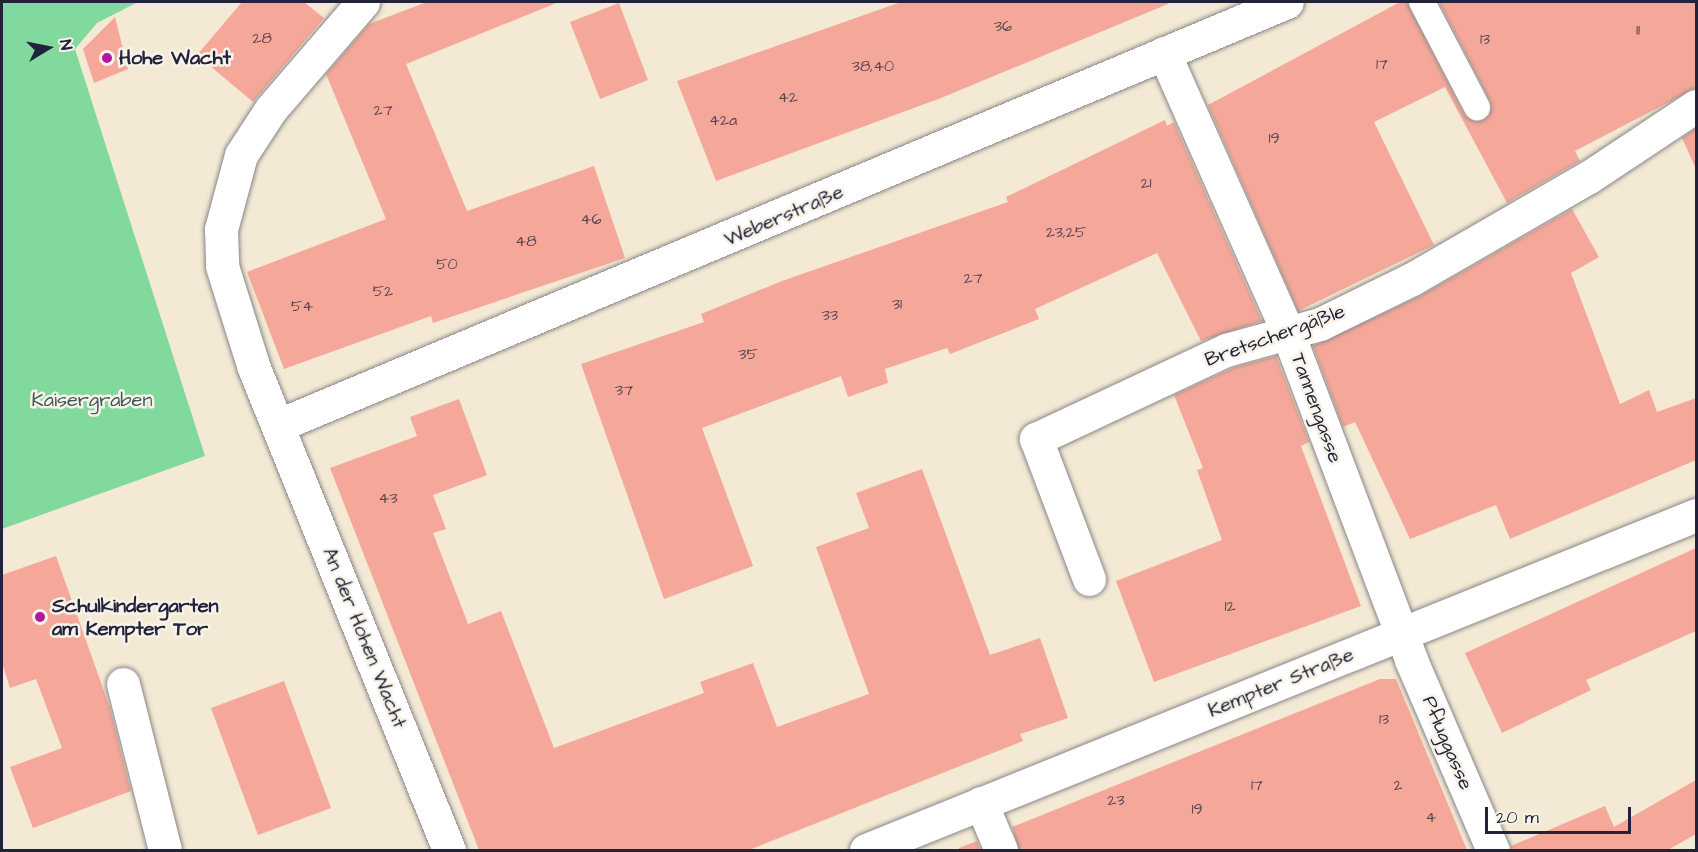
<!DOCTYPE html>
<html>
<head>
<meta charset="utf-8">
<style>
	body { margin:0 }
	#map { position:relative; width:1698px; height:852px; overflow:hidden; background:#f3e9d4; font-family:"Architects Daughter",sans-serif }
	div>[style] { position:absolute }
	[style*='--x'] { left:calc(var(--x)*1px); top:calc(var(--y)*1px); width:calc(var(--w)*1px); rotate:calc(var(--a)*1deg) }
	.green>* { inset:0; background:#82d99d }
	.building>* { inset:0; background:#f5a899 }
	.roads { filter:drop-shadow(0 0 2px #8a8688) drop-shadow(0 0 2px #8a8688) }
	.lane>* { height:26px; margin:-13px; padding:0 13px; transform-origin:13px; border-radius:13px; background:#fff }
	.street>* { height:33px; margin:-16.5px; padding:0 16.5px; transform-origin:16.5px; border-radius:16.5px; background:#fff }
	.dots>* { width:16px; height:16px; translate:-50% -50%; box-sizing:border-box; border:3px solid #f7f3e8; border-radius:50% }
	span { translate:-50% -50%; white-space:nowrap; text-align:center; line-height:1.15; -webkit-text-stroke:5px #f7f3e8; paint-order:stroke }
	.number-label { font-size:16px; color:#574452 }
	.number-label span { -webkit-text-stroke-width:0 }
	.poi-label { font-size:20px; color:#22223b; font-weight:700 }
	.left { translate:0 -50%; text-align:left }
	.street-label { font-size:20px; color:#22223b }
	.park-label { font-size:20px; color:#3f5958 }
	.frame { position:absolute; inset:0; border:3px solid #22223b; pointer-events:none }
	.north { position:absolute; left:18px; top:18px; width:60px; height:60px; -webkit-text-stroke:4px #f7f3e8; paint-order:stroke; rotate:80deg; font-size:16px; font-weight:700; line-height:24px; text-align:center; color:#22223b }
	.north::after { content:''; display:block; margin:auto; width:21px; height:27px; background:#22223b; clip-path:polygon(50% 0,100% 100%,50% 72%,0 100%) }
	.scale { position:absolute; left:1485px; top:807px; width:146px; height:27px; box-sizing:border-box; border:3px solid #22223b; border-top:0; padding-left:8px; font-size:18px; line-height:21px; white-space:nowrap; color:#22223b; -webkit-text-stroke:4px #f7f3e8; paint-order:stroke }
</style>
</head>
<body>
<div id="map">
	<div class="green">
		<div style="clip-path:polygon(2px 2px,138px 2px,97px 23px,75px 49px,205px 456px,2px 529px)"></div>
	</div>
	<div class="building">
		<div style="clip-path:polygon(242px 2px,304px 2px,324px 18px,253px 102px,197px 55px)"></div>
		<div style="clip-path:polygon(427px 2px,559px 2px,406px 64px,467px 211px,594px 166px,625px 258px,433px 323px,431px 316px,284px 369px,247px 272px,386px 219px,326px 74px,369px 24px)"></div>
		<div style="clip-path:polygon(901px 2px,1168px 2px,1168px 4px,941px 98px,716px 181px,677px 81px)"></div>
		<div style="clip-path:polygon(1400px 2px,1407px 2px,1464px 114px,1476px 122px,1489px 115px,1490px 101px,1439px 2px,1696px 2px,1696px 88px,1575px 151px,1580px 161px,1507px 203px,1445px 87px,1374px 122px,1434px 245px,1298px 311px,1208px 105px)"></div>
		<div style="clip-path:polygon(619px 3px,648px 80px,600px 99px,570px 22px)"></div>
		<div style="clip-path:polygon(115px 17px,128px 69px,94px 83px,83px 49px)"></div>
		<div style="clip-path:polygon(1165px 120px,1167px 126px,1174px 122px,1262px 321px,1201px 341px,1157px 253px,1035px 309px,1039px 319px,950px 354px,947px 348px,885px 369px,888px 383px,848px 397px,841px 376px,702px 428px,753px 566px,664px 599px,581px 364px,704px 322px,701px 314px,782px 281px,1008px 202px,1006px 197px)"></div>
		<div style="clip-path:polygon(1696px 128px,1696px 169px,1682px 138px)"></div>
		<div style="clip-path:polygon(1572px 209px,1599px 257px,1571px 273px,1620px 404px,1649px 390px,1657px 412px,1696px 398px,1696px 460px,1510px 539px,1496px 505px,1410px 539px,1355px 422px,1343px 427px,1313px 346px,1420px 296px)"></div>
		<div style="clip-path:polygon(1276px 356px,1309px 442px,1301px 446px,1361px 606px,1154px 682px,1116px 581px,1222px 540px,1197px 470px,1203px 468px,1174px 395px,1233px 368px)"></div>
		<div style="clip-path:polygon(459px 399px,487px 475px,433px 495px,446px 529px,433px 533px,468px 624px,501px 611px,554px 748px,704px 693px,700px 682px,753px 663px,777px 727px,869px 694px,816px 547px,869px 528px,856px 493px,922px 469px,990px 655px,1040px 638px,1068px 718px,1020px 734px,1023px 741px,749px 850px,479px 850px,330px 468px,417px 436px,410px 417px)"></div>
		<div style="clip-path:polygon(1696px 548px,1696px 631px,1586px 680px,1591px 690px,1502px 733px,1465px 653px)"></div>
		<div style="clip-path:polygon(56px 556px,110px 708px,131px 791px,33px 828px,10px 767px,62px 748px,36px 679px,10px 688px,2px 663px,2px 575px)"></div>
		<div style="clip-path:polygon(1380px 679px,1396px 679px,1467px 850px,1019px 850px,1012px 827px)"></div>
		<div style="clip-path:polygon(284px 681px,331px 808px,258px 835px,211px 708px)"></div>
		<div style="clip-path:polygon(1696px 780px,1696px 834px,1668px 850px,1511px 850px,1511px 846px,1605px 806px,1614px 827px)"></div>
		<div style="clip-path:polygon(977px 841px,981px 850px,959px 850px,959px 848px)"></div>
	</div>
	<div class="roads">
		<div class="lane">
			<div style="--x:1422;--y:2;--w:119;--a:62.4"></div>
		</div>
		<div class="street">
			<div style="--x:363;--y:2;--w:141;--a:130.7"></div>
			<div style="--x:271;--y:109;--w:55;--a:123.1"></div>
			<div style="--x:241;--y:155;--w:77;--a:105.1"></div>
			<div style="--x:221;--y:229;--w:37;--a:88"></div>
			<div style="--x:222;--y:266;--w:107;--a:72.6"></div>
			<div style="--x:254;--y:368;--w:520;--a:67.97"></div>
			<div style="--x:1164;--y:53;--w:304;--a:66.1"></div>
			<div style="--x:1287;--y:331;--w:352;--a:69.3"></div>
			<div style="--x:1411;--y:660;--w:207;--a:66.7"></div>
			<div style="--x:279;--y:425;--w:1093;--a:-22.77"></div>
			<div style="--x:1089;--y:579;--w:150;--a:-110.7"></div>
			<div style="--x:1036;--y:439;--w:210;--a:-25.1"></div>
			<div style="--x:1226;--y:350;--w:98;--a:-15.5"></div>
			<div style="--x:1320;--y:324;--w:102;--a:-26.1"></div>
			<div style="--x:1412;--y:279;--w:204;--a:-30"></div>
			<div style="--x:1589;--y:177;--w:128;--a:-33.6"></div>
			<div style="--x:123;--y:684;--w:171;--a:75.8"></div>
			<div style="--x:981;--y:803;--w:51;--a:66.9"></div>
			<div style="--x:866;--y:850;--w:895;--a:-21.98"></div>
		</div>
	</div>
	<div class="dots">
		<div style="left:107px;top:58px;background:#b5179e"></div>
		<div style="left:40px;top:617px;background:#b5179e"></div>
	</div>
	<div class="number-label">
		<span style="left:1003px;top:26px">36</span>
		<span style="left:1638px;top:30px">11</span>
		<span style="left:262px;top:38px">28</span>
		<span style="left:1485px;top:39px">13</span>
		<span style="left:1382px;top:64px">17</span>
		<span style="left:873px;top:66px">38,40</span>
		<span style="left:788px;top:97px">42</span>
		<span style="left:383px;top:110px">27</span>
		<span style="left:723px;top:120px">42a</span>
		<span style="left:1274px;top:138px">19</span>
		<span style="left:1146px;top:183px">21</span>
		<span style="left:591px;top:219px">46</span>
		<span style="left:1066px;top:232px">23,25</span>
		<span style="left:526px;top:241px">48</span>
		<span style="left:447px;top:264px">50</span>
		<span style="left:973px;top:278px">27</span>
		<span style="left:383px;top:291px">52</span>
		<span style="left:897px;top:304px">31</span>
		<span style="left:302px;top:306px">54</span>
		<span style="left:830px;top:315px">33</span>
		<span style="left:748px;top:354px">35</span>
		<span style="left:624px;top:390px">37</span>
		<span style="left:388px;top:498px">43</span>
		<span style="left:1230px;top:606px">12</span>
		<span style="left:1384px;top:719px">13</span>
		<span style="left:1257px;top:785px">17</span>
		<span style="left:1398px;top:785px">2</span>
		<span style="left:1116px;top:800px">23</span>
		<span style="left:1197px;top:809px">19</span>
		<span style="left:1431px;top:817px">4</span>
	</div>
	<div class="poi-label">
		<span class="left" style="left:119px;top:58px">Hohe Wacht</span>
		<span class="left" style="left:52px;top:618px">Schulkindergarten<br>am Kempter Tor</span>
	</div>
	<div class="street-label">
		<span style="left:784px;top:216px;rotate:-23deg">Weberstraße</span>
		<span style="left:1275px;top:336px;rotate:-20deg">Bretschergäßle</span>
		<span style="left:1316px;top:408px;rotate:70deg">Tannengasse</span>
		<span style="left:364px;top:638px;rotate:68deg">An der Hohen Wacht</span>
		<span style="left:1281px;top:683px;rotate:-22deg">Kempter Straße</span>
		<span style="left:1447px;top:743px;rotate:67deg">Pfluggasse</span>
	</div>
	<div class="park-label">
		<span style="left:92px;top:400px">Kaisergraben</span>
	</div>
	<div class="frame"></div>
	<div class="north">N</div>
	<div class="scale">20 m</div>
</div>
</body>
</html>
